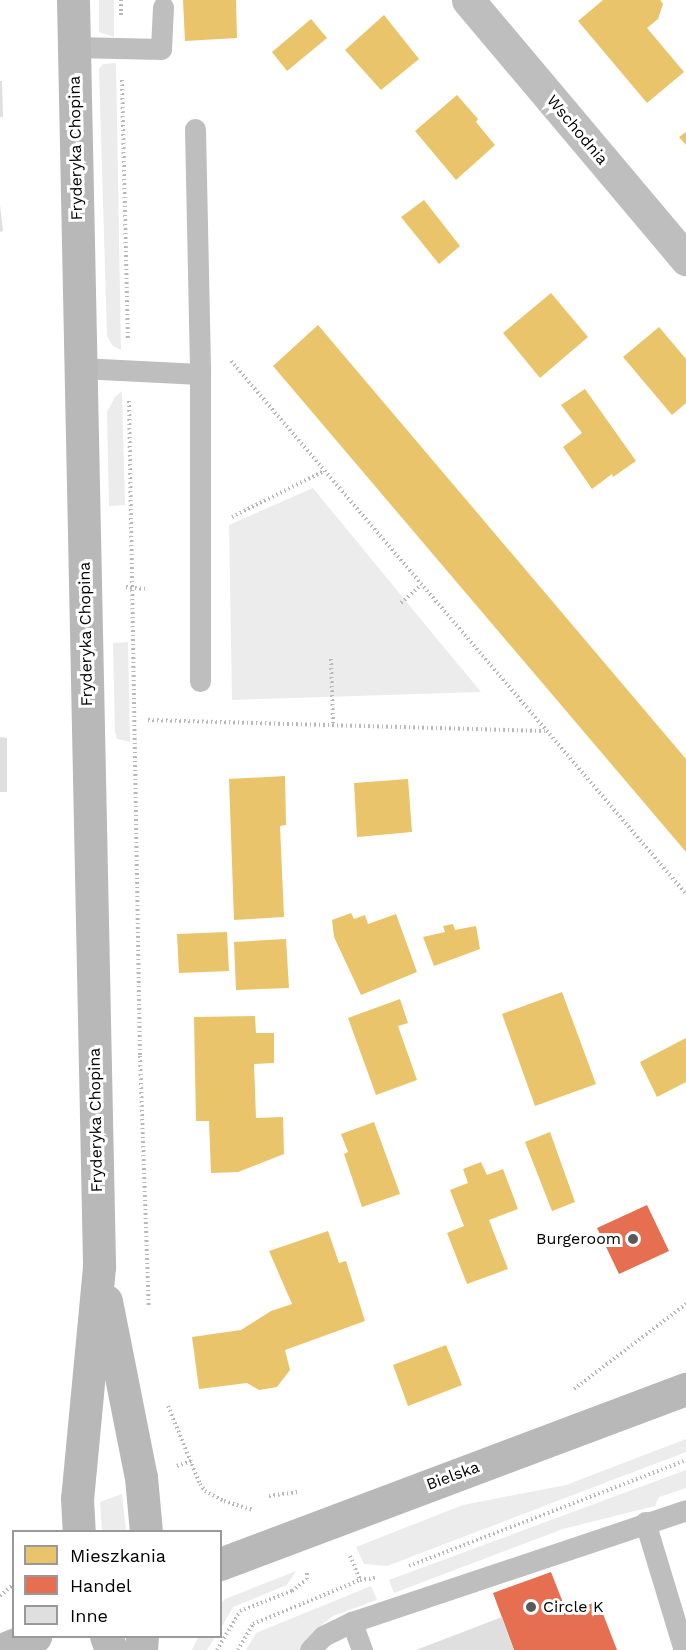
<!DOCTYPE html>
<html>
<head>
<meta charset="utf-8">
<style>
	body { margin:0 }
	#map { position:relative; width:686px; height:1650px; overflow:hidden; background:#fff; font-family:"Work Sans",sans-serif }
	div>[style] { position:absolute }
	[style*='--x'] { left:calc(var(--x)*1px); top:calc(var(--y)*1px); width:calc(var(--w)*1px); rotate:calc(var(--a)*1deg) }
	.green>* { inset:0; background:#ececec }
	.homes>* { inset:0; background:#e9c46a }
	.shops>* { inset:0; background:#e76f51 }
	.building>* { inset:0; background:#dfdfdf }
	.path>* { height:4px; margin-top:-2px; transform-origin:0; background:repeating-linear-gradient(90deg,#b9b9b9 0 1.5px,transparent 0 4.5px) }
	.lane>* { height:21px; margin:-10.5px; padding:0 10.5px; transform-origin:10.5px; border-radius:10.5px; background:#bebebe }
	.street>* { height:33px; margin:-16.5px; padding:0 16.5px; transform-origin:16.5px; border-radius:16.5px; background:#bebebe }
	.secondary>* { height:33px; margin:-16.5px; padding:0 16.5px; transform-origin:16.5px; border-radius:16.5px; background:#b8b8b8 }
	.dots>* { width:16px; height:16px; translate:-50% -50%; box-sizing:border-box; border:3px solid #fff; border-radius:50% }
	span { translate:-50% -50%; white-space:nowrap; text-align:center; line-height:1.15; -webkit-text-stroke:6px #fff; paint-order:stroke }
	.street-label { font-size:16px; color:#000 }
	.poi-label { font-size:16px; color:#000 }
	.right { translate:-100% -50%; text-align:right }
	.left { translate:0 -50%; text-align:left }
	.legend { position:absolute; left:12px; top:1530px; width:210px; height:108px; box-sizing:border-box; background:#fff; border:2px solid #999; margin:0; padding:8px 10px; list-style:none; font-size:18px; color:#000 }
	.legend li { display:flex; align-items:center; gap:12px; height:30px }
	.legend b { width:30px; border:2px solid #999 }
</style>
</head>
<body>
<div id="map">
	<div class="green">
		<div style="clip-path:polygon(99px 0,114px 0,114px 37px,99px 32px)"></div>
		<div style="clip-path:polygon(116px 63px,121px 350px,113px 346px,107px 336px,99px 69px,103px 64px)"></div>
		<div style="clip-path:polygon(122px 391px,125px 505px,109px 506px,107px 412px,115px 397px)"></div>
		<div style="clip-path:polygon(313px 488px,404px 599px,481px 692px,232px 700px,229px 525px)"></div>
		<div style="clip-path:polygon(128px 642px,130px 742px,117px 739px,115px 732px,113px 643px)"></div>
		<div style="clip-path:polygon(686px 1439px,686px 1452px,387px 1566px,364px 1564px,356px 1547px,463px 1505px,566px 1485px)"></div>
		<div style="clip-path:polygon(686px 1470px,686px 1488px,659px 1497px,655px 1506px,563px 1529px,394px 1593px,389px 1580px)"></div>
		<div style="clip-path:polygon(122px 1494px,126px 1531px,102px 1531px,100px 1502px)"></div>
		<div style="clip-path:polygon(296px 1571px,287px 1585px,233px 1607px,221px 1628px,221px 1603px,225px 1599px)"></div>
		<div style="clip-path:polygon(371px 1586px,377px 1600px,333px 1616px,318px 1628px,301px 1650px,246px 1650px,256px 1633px)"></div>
		<div style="clip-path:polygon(198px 1637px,198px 1636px,215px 1637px,207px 1650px,192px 1650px)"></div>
	</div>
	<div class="homes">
		<div style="clip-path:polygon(183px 0,236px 0,237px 38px,185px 41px)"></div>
		<div style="clip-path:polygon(603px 0,660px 0,663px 4px,658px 19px,647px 28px,684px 72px,647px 103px,578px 21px)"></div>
		<div style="clip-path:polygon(384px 15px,419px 59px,381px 90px,345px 50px)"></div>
		<div style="clip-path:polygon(311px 19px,327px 38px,287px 71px,272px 52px)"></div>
		<div style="clip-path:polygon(457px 95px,478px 119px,476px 122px,495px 145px,456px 180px,415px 131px)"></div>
		<div style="clip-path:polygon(686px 132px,686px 145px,679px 137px)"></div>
		<div style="clip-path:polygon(424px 200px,460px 246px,439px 264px,401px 217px)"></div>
		<div style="clip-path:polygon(551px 293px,588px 337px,540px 378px,503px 333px)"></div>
		<div style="clip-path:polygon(318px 325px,686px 759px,686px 852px,273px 366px)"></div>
		<div style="clip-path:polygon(659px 327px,686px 359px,686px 403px,672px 415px,623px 357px)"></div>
		<div style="clip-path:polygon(585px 389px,636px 461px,613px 477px,612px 474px,592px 489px,563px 447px,582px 433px,561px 405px)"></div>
		<div style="clip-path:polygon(285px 776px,286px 825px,280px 826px,284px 917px,234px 920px,229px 779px)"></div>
		<div style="clip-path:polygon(408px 779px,412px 832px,357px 837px,354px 783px)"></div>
		<div style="clip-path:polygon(351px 913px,354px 919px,365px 915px,368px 924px,396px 914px,417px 972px,361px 995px,334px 937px,332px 920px)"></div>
		<div style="clip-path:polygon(453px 924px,455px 930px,476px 926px,480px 949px,434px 966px,423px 937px,445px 932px,443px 926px)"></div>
		<div style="clip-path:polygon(227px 932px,229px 971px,179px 973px,177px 934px)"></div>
		<div style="clip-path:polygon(286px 939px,289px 988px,236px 990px,234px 942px)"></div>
		<div style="clip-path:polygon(562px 992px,596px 1084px,535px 1106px,502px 1014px)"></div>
		<div style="clip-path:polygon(400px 999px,408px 1023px,398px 1026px,417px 1080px,376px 1095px,348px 1018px)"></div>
		<div style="clip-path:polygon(255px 1016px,256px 1033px,274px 1033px,274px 1063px,254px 1064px,256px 1118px,283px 1117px,284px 1154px,238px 1172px,211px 1173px,209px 1121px,196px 1121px,194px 1017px)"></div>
		<div style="clip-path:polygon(686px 1038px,686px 1082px,657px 1097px,640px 1062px)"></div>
		<div style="clip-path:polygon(374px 1122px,400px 1194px,362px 1207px,344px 1154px,348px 1152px,341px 1134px)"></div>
		<div style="clip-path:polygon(550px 1132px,575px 1202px,552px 1211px,525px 1142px)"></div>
		<div style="clip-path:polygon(481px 1162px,487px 1175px,503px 1169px,518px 1209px,489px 1220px,508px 1269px,467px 1284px,447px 1233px,464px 1226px,450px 1190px,468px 1183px,463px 1169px)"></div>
		<div style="clip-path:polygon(328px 1231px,339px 1263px,346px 1261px,365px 1321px,285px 1350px,290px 1370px,277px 1387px,259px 1390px,247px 1383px,199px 1389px,192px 1337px,241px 1330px,271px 1311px,292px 1304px,269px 1251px)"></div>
		<div style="clip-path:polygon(446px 1345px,462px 1385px,408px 1406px,393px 1365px)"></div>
	</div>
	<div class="shops">
		<div style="clip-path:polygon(647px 1205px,669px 1251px,619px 1274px,597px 1228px)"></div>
		<div style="clip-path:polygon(551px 1572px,567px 1613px,598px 1601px,617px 1650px,514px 1650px,493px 1593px)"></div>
	</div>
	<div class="building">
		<div style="clip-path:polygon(0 81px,2px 81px,3px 117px,0 117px)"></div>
		<div style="clip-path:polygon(0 205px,3px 231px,0 232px)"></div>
		<div style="clip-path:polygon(0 737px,7px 738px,7px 792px,0 792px)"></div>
		<div style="clip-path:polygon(502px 1617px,514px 1650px,416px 1650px)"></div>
	</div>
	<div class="path">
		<div style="--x:121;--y:0;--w:16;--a:90"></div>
		<div style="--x:122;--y:80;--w:260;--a:88.7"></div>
		<div style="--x:231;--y:361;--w:701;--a:49.51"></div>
		<div style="--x:129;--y:401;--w:655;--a:89.04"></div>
		<div style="--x:140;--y:1056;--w:252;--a:88"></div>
		<div style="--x:232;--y:517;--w:103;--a:-26.6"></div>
		<div style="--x:126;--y:587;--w:19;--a:6"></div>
		<div style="--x:401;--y:603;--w:27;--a:-42"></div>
		<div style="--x:331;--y:659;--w:64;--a:88.2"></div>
		<div style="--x:148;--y:720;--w:397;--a:1.6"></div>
		<div style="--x:574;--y:1389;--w:141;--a:-37.2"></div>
		<div style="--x:168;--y:1406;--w:84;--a:67.7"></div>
		<div style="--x:200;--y:1484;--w:9;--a:54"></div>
		<div style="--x:205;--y:1491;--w:21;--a:28"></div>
		<div style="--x:224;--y:1501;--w:31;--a:17"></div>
		<div style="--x:177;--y:1466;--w:15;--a:-20"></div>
		<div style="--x:269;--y:1496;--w:29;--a:-8"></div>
		<div style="--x:350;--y:1556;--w:26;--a:67"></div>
		<div style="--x:360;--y:1580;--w:15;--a:-8"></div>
		<div style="--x:409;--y:1566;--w:297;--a:-20.9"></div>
		<div style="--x:0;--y:1596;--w:18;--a:-41"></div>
		<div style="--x:217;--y:1650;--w:45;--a:-59.5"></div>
		<div style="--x:240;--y:1611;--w:56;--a:-21"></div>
		<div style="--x:292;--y:1591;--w:19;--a:-39"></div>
		<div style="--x:307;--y:1579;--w:8;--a:-90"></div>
		<div style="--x:238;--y:1650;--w:30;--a:-60"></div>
		<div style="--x:253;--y:1624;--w:116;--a:-22.4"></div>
	</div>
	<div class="lane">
		<div style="--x:74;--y:47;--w:87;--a:1.3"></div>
		<div style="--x:161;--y:49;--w:42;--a:-87.3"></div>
		<div style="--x:195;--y:129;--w:245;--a:88.8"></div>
		<div style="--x:80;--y:368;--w:120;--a:2.9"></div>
		<div style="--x:200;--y:374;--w:307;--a:90"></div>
		<div style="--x:645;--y:1522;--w:134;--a:73.1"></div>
		<div style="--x:310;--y:1650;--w:19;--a:-47"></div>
		<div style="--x:323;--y:1636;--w:32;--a:-26"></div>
		<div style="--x:362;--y:1650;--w:30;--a:-110"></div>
		<div style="--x:352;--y:1622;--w:352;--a:-18.5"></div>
	</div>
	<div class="street">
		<div style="--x:468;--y:0;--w:339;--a:49.9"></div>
	</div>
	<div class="secondary">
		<div style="--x:73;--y:0;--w:1267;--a:88.82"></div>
		<div style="--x:99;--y:1267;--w:232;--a:95.4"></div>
		<div style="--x:77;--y:1498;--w:34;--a:87"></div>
		<div style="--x:106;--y:1301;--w:179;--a:78.8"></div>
		<div style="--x:141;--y:1477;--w:55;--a:84.8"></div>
		<div style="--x:220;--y:1564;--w:498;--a:-20.6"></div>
		<div style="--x:106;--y:1636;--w:15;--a:70"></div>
		<div style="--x:1;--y:1650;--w:37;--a:-22"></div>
		<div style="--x:141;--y:1650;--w:14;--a:-86"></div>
	</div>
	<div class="dots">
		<div style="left:633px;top:1239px;background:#595959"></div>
		<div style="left:531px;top:1607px;background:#595959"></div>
	</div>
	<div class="street-label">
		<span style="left:577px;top:130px;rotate:50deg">Wschodnia</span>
		<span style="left:76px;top:148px;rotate:-91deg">Fryderyka Chopina</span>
		<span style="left:86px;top:634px;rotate:-91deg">Fryderyka Chopina</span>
		<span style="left:96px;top:1120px;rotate:-91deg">Fryderyka Chopina</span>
		<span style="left:453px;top:1476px;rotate:-20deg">Bielska</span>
	</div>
	<div class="poi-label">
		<span class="right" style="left:621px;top:1239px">Burgeroom</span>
		<span class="left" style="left:543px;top:1607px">Circle K</span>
	</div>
	<ul class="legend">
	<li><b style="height:16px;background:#e9c46a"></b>Mieszkania</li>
	<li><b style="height:16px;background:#e76f51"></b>Handel</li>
	<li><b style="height:16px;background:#dfdfdf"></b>Inne</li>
	</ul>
</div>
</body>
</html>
